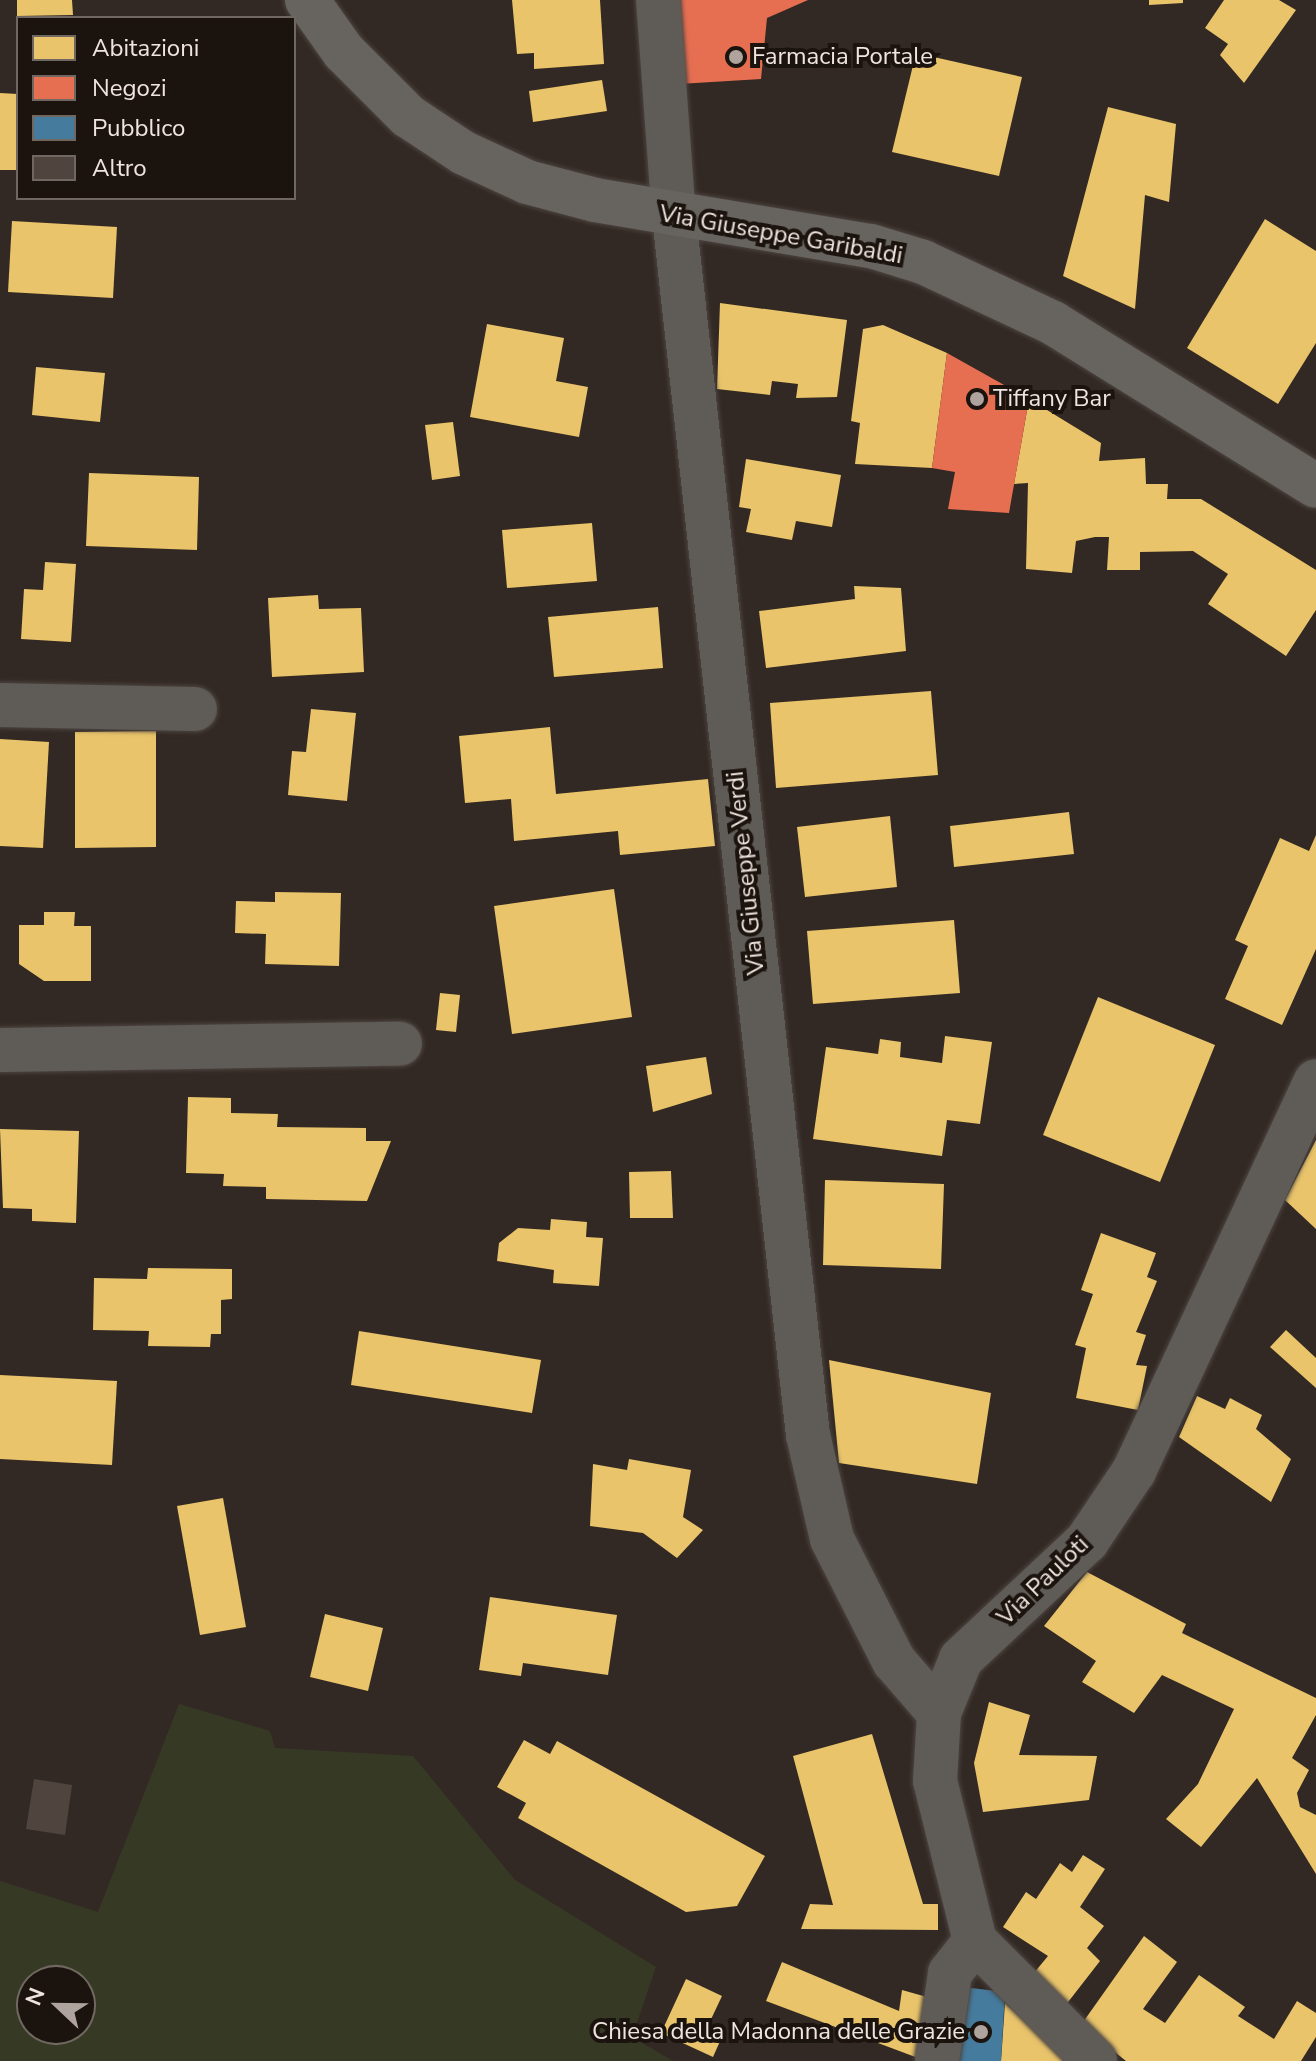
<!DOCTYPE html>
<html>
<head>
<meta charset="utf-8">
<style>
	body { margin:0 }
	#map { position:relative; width:1316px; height:2061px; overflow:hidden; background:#332924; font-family:"Nunito Sans",sans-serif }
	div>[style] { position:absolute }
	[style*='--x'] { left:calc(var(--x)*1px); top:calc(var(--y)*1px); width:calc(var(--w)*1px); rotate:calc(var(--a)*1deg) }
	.green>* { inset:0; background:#363a24 }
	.homes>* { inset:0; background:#e9c46a }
	.shops>* { inset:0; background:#e76f51 }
	.public>* { inset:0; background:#457b9d }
	.building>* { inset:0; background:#50443e }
	.roads { filter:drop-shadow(0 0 2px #4c4440) drop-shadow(0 0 2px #4c4440) }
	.minor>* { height:44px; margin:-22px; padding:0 22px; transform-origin:22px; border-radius:22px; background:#5f5b57 }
	.major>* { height:44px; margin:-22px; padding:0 22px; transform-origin:22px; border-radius:22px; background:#67635f }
	.dots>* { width:22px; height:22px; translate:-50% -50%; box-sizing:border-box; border:4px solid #1b130e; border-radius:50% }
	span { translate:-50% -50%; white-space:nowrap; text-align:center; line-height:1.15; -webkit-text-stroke:8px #1b130e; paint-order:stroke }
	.poi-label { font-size:24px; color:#f0e4de }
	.left { translate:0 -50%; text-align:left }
	.right { translate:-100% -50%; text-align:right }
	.street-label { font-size:24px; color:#f0e4de }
	.legend { position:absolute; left:16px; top:16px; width:280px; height:184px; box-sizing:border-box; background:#1b130e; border:2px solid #706761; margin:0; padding:10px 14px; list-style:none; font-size:24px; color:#f0e4de }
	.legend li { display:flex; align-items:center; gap:16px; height:40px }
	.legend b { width:40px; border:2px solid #706761 }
	.north { position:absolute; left:16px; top:1965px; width:80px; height:80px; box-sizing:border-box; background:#1b130e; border:2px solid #706761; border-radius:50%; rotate:292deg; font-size:22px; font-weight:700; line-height:32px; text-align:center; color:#f0e4de }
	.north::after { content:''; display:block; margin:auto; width:28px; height:36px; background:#aea39d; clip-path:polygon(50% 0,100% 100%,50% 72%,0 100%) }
</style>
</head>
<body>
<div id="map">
	<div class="green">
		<div style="clip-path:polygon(evenodd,179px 1704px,270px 1731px,275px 1748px,413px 1756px,515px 1880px,656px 1967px,632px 2037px,673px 2061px,0 2061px,0 1881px,98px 1912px,179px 1704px,32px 1981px,80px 1981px,80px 2029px,32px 2029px,32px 1981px)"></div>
	</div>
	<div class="homes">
		<div style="clip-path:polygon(17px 0,72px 0,73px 15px,17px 16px)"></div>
		<div style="clip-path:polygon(512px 0,600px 0,604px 64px,534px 69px,534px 53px,517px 54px)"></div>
		<div style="clip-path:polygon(1149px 0,1183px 0,1183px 3px,1149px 5px)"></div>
		<div style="clip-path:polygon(1224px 0,1279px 0,1296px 10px,1244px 83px,1220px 55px,1228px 44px,1205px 28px)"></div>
		<div style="clip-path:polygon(916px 53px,1022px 77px,999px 176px,892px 152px)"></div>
		<div style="clip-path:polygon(602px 80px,607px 111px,533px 122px,529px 91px)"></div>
		<div style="clip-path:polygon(0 93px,18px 94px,18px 170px,0 170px)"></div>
		<div style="clip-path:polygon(1108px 107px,1176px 124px,1169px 202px,1145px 195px,1135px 309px,1063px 276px)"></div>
		<div style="clip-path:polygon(1265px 219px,1316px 251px,1316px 343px,1278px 404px,1187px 348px)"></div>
		<div style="clip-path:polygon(12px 221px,117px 227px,113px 298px,8px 292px)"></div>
		<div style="clip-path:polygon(720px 303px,847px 320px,837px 397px,796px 398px,798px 384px,772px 381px,770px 395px,717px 389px)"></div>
		<div style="clip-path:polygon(487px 324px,564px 338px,556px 381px,588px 387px,579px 437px,470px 417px)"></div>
		<div style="clip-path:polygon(883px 325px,947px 353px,932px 468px,855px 464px,860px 423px,851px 421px,863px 329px)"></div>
		<div style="clip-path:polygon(36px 367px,105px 373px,100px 422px,32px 415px)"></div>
		<div style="clip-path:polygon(1029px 399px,1101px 443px,1099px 461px,1145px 458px,1146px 484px,1168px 484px,1167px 499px,1201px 499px,1316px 570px,1316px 610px,1286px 656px,1208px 604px,1228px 574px,1193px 551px,1140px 552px,1140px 570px,1107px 570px,1109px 537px,1095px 537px,1076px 541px,1072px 573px,1026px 569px,1028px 483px,1014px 484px)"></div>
		<div style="clip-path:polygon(453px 422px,460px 476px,432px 480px,425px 425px)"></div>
		<div style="clip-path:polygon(746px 459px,841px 475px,832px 527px,796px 521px,792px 540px,746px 532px,751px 509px,739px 507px)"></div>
		<div style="clip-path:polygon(89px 473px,199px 477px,197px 550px,86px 546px)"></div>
		<div style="clip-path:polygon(592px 523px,597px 581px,507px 588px,502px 530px)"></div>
		<div style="clip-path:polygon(45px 562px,76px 564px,71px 642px,21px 639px,24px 589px,43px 590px)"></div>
		<div style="clip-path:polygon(854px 586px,901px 588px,906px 651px,766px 668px,759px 611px,855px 599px)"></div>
		<div style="clip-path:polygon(318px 595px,319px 609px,361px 608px,364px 672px,272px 677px,268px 598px)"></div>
		<div style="clip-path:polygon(658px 607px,663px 668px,554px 677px,548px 617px)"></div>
		<div style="clip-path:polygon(931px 691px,938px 775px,776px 788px,770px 703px)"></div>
		<div style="clip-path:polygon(311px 709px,356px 713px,347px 801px,288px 795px,292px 751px,306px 752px)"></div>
		<div style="clip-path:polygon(550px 727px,556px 794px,708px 779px,715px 846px,620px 855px,618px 831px,514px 841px,511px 799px,465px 803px,459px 736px)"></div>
		<div style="clip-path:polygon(156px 731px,156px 847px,75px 848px,75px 732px)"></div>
		<div style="clip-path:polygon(0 739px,49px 742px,43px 848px,0 846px)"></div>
		<div style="clip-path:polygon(1069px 812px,1074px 854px,954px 867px,950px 826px)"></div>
		<div style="clip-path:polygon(890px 816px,897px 887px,805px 897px,797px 827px)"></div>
		<div style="clip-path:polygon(1316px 835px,1316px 949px,1282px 1025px,1225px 999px,1248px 946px,1235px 940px,1280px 838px,1309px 851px)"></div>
		<div style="clip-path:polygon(614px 889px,632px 1017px,512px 1034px,494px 906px)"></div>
		<div style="clip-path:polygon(275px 892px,341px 893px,339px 966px,265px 964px,266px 934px,235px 933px,236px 901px,275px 902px)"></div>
		<div style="clip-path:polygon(44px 912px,75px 912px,74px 926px,91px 926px,91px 981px,44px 981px,19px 964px,19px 925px,44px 925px)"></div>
		<div style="clip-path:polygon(954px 920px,960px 993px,813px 1004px,807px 931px)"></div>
		<div style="clip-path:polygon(440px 993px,460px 995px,456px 1032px,436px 1030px)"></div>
		<div style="clip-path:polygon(1098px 997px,1215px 1045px,1160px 1182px,1043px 1135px)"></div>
		<div style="clip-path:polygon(945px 1036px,992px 1042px,980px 1124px,947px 1120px,942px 1156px,813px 1139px,826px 1047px,878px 1054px,880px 1039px,901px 1042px,900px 1057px,942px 1063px)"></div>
		<div style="clip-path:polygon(706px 1057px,712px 1094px,653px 1112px,646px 1066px)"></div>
		<div style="clip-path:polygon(188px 1097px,231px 1098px,231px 1113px,278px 1114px,277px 1127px,366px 1128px,366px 1141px,391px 1141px,367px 1201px,266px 1199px,266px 1187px,223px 1186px,224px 1174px,186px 1173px)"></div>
		<div style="clip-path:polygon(0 1129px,79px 1131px,76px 1223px,32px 1221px,32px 1209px,3px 1208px)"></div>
		<div style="clip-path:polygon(1316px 1140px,1316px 1229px,1285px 1200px)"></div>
		<div style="clip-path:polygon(671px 1171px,673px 1218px,630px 1218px,629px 1172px)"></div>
		<div style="clip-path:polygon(825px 1180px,944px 1184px,941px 1269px,823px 1265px)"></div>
		<div style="clip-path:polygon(551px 1219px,587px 1222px,586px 1237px,603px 1238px,599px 1286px,553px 1283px,554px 1270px,497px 1261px,499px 1243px,518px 1228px,550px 1230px)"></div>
		<div style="clip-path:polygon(1101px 1233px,1156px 1253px,1147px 1277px,1157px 1281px,1136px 1332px,1146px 1335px,1136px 1365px,1147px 1366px,1138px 1410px,1076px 1398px,1086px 1348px,1075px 1345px,1093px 1294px,1081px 1290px)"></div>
		<div style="clip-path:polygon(148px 1268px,232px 1269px,232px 1299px,221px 1300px,221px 1334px,211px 1334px,210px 1347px,148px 1346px,149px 1331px,93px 1330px,94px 1278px,147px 1279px)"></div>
		<div style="clip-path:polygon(1286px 1330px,1316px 1358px,1316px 1388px,1270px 1347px)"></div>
		<div style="clip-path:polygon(359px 1331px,541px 1360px,532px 1413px,351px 1385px)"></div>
		<div style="clip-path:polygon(829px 1360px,991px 1393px,977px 1484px,839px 1463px)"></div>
		<div style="clip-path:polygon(0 1375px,117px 1381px,112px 1465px,0 1459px)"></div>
		<div style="clip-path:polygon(1197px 1396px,1225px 1409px,1230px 1398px,1262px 1415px,1256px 1429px,1291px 1459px,1271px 1502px,1179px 1437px)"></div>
		<div style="clip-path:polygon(629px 1459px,691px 1470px,683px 1517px,703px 1530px,677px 1558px,643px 1533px,590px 1526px,593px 1464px,627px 1470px)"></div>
		<div style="clip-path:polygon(223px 1498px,246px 1627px,200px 1635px,177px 1506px)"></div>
		<div style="clip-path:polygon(1087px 1572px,1186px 1624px,1182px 1633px,1316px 1698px,1316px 1715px,1292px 1758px,1309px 1770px,1297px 1793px,1300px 1807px,1316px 1815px,1316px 1874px,1257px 1778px,1201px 1847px,1166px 1819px,1198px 1784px,1234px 1709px,1162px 1675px,1134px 1713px,1082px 1682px,1096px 1661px,1044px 1626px)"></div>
		<div style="clip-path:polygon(490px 1597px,617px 1615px,608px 1675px,523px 1663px,521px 1676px,479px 1670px)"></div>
		<div style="clip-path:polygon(325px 1614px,383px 1628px,368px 1691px,310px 1677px)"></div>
		<div style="clip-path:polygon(989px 1702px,1030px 1715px,1019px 1755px,1097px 1756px,1089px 1800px,983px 1812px,974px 1763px)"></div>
		<div style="clip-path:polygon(872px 1734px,923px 1904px,938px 1904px,938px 1930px,801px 1929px,810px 1904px,833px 1905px,793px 1756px)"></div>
		<div style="clip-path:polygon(524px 1740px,550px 1754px,557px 1741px,765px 1856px,737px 1906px,686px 1912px,518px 1818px,526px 1803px,497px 1787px)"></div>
		<div style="clip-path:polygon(1083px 1855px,1105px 1869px,1080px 1907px,1104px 1926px,1087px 1948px,1100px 1961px,1065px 2006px,1029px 1979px,1048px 1956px,1003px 1927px,1026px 1892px,1036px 1899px,1060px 1863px,1072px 1872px)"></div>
		<div style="clip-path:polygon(1144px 1936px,1177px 1962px,1143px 2009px,1165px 2023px,1199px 1975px,1245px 2007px,1238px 2016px,1274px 2039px,1297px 2001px,1316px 2013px,1316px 2037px,1301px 2061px,1126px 2061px,1081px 2025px)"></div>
		<div style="clip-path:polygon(782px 1962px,899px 2011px,902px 1990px,934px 1999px,918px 2058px,766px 2001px)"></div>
		<div style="clip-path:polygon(686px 1979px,722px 1996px,705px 2032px,721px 2039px,713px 2057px,661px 2033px)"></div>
		<div style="clip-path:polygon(1005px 2003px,1064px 2058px,1063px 2061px,1001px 2061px)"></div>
	</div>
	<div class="shops">
		<div style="clip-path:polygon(674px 0,808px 0,767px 18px,761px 79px,679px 84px)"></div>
		<div style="clip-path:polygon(947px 353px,1029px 399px,1009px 513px,948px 509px,955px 472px,932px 468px)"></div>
	</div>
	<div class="public">
		<div style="clip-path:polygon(963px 1987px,1005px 1992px,1001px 2061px,956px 2061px)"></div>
	</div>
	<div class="building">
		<div style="clip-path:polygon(34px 1779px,72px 1785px,65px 1835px,26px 1829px)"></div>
	</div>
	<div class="roads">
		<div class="minor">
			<div style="--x:658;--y:0;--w:217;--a:85.8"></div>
			<div style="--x:674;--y:216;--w:1226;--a:83.73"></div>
			<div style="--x:808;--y:1435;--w:107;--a:77"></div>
			<div style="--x:832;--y:1539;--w:137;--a:63.1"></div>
			<div style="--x:894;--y:1661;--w:69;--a:49.1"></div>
			<div style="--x:0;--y:705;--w:195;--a:1.2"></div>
			<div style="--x:0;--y:1050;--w:400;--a:-0.9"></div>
			<div style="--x:937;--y:2061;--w:89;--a:-81.6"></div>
			<div style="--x:950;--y:1973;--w:41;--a:-52"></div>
			<div style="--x:1095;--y:2061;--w:170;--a:-135"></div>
			<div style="--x:975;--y:1941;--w:165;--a:-104"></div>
			<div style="--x:935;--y:1781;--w:68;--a:-86.6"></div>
			<div style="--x:939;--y:1713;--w:58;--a:-67.8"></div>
			<div style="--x:961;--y:1659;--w:173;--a:-43.1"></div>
			<div style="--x:1087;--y:1541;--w:84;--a:-56.1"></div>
			<div style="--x:1134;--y:1471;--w:430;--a:-65"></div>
		</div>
		<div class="major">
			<div style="--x:307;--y:0;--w:64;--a:54.6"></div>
			<div style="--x:344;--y:52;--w:91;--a:45"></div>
			<div style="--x:408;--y:116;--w:67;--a:33.5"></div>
			<div style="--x:464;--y:153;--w:69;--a:24.7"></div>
			<div style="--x:527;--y:182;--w:70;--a:14.8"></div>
			<div style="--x:595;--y:200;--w:280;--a:9.5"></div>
			<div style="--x:871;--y:246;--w:54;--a:17.1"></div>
			<div style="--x:923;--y:262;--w:144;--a:25.1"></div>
			<div style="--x:1053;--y:323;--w:309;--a:31.8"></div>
		</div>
	</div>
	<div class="dots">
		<div style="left:736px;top:57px;background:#aea39d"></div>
		<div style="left:977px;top:399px;background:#aea39d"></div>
		<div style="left:981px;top:2032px;background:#aea39d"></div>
	</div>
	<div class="poi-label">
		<span class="left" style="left:752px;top:57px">Farmacia Portale</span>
		<span class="left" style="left:993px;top:399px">Tiffany Bar</span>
		<span class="right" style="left:965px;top:2032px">Chiesa della Madonna delle Grazie</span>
	</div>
	<div class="street-label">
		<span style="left:781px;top:235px;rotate:10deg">Via Giuseppe Garibaldi</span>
		<span style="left:746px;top:873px;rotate:-96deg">Via Giuseppe Verdi</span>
		<span style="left:1043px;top:1581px;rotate:-44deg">Via Pauloti</span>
	</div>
	<ul class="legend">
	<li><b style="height:22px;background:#e9c46a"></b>Abitazioni</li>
	<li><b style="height:22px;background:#e76f51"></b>Negozi</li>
	<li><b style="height:22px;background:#457b9d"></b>Pubblico</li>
	<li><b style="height:22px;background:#50443e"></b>Altro</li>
	</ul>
	<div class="north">N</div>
</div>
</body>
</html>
